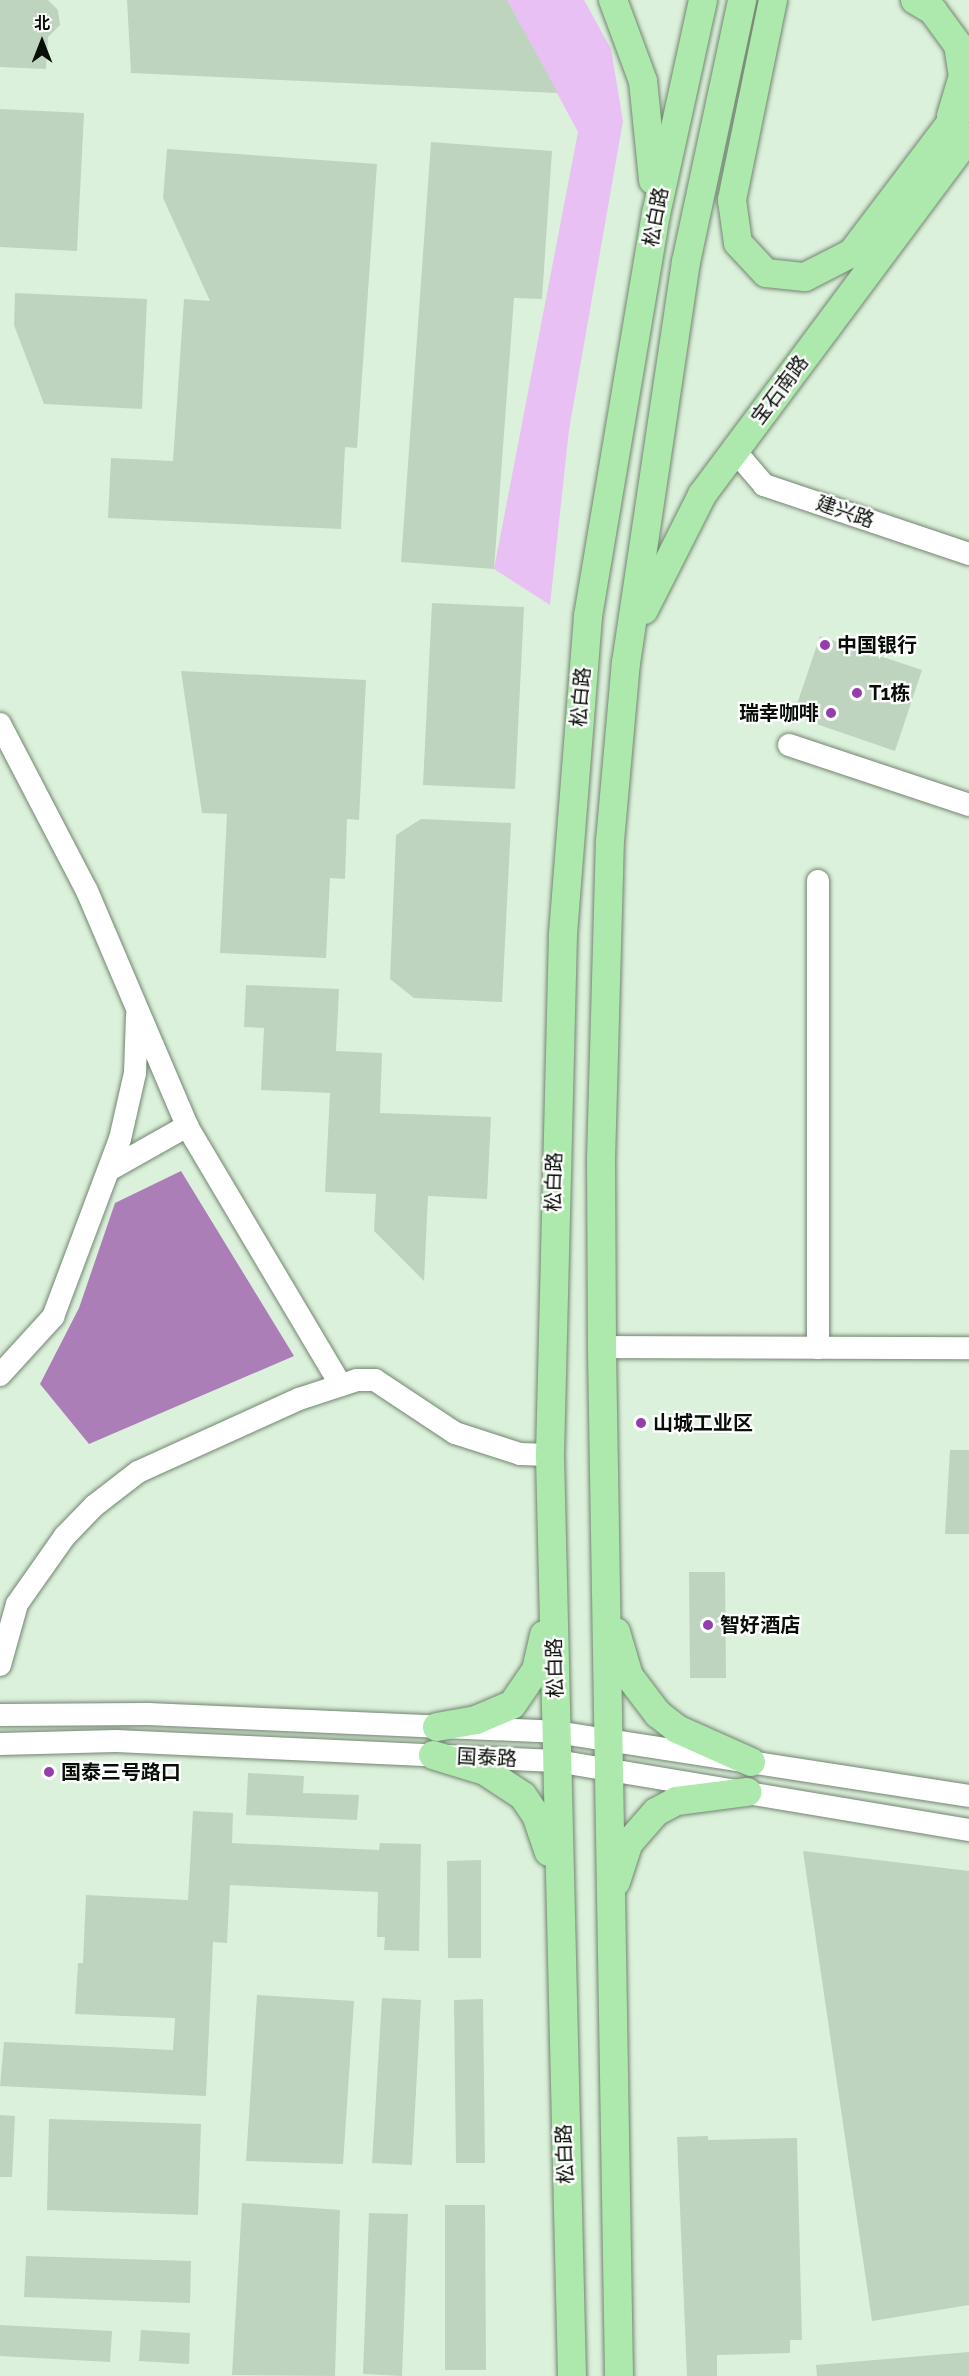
<!DOCTYPE html>
<html>
<head>
<meta charset="utf-8">
<style>
	body { margin:0 }
	#map { position:relative; width:969px; height:2376px; overflow:hidden; background:#dcf1db; font-family:Raleway,"Noto Sans SC",sans-serif }
	div>[style] { position:absolute }
	[style*='--x'] { left:calc(var(--x)*1px); top:calc(var(--y)*1px); width:calc(var(--w)*1px); rotate:calc(var(--a)*1deg) }
	.green>* { inset:0; background:#e8c0f3 }
	.water>* { inset:0; background:#ab7eb7 }
	.building>* { inset:0; background:#bfd4bf }
	.roads { filter:drop-shadow(0 0 2px #728571) drop-shadow(0 0 2px #728571) }
	.minor>* { height:22px; margin:-11px; padding:0 11px; transform-origin:11px; border-radius:11px; background:#fff }
	.major>* { height:28px; margin:-14px; padding:0 14px; transform-origin:14px; border-radius:14px; background:#ade8ad }
	.dots>* { width:16px; height:16px; translate:-50% -50%; box-sizing:border-box; border:3px solid #fff; border-radius:50% }
	span { translate:-50% -50%; white-space:nowrap; text-align:center; line-height:1.15; -webkit-text-stroke:4.5px #fff; paint-order:stroke }
	.street-label { font-size:20px; color:#080e08 }
	.poi-label { font-size:20px; color:#080e08; font-weight:700 }
	.left { translate:0 -50%; text-align:left }
	.right { translate:-100% -50%; text-align:right }
	.north { position:absolute; left:12px; top:12px; width:60px; height:60px; -webkit-text-stroke:4px #fff; paint-order:stroke; rotate:0deg; font-size:16px; font-weight:700; line-height:24px; text-align:center; color:#080e08 }
	.north::after { content:''; display:block; margin:auto; width:21px; height:27px; background:#080e08; clip-path:polygon(50% 0,100% 100%,50% 72%,0 100%) }
</style>
</head>
<body>
<div id="map">
	<div class="green">
		<div style="clip-path:polygon(507px 0,584px 0,611px 49px,623px 121px,569px 430px,550px 605px,494px 569px,578px 132px)"></div>
	</div>
	<div class="water">
		<div style="clip-path:polygon(181px 1171px,294px 1356px,89px 1444px,40px 1384px,79px 1308px,115px 1203px)"></div>
	</div>
	<div class="building">
		<div style="clip-path:polygon(0 0,48px 0,58px 10px,60px 25px,48px 37px,46px 69px,0 67px)"></div>
		<div style="clip-path:polygon(127px 0,507px 0,558px 93px,131px 73px)"></div>
		<div style="clip-path:polygon(0 109px,84px 113px,77px 251px,0 247px)"></div>
		<div style="clip-path:polygon(431px 142px,552px 151px,542px 299px,514px 298px,494px 569px,401px 562px)"></div>
		<div style="clip-path:polygon(167px 149px,377px 164px,357px 448px,345px 447px,341px 529px,108px 518px,111px 458px,173px 461px,184px 299px,210px 301px,163px 198px)"></div>
		<div style="clip-path:polygon(15px 293px,147px 299px,142px 409px,44px 404px,14px 325px)"></div>
		<div style="clip-path:polygon(432px 603px,524px 607px,515px 789px,423px 785px)"></div>
		<div style="clip-path:polygon(820px 636px,922px 670px,895px 751px,793px 716px)"></div>
		<div style="clip-path:polygon(181px 671px,366px 680px,359px 820px,347px 819px,345px 879px,330px 878px,326px 958px,220px 953px,227px 814px,202px 813px)"></div>
		<div style="clip-path:polygon(421px 819px,511px 823px,502px 1002px,414px 998px,390px 979px,396px 835px)"></div>
		<div style="clip-path:polygon(246px 985px,339px 989px,336px 1051px,382px 1053px,380px 1113px,491px 1117px,487px 1199px,428px 1196px,424px 1281px,374px 1231px,376px 1194px,325px 1192px,330px 1093px,261px 1090px,264px 1028px,244px 1027px)"></div>
		<div style="clip-path:polygon(950px 1450px,969px 1450px,969px 1534px,945px 1534px)"></div>
		<div style="clip-path:polygon(689px 1572px,725px 1572px,726px 1678px,690px 1678px)"></div>
		<div style="clip-path:polygon(248px 1773px,304px 1776px,303px 1793px,359px 1795px,357px 1820px,246px 1815px)"></div>
		<div style="clip-path:polygon(193px 1811px,233px 1813px,232px 1843px,379px 1850px,380px 1843px,421px 1844px,419px 1951px,384px 1950px,385px 1937px,377px 1937px,378px 1892px,230px 1885px,227px 1943px,213px 1942px,206px 2096px,0 2086px,4px 2042px,173px 2050px,175px 2018px,75px 2014px,78px 1963px,83px 1963px,86px 1895px,188px 1900px)"></div>
		<div style="clip-path:polygon(803px 1851px,969px 1871px,969px 2305px,872px 2321px)"></div>
		<div style="clip-path:polygon(481px 1860px,481px 1958px,448px 1958px,447px 1861px)"></div>
		<div style="clip-path:polygon(257px 1995px,354px 2001px,343px 2164px,246px 2161px)"></div>
		<div style="clip-path:polygon(382px 1998px,421px 2000px,412px 2165px,372px 2163px)"></div>
		<div style="clip-path:polygon(483px 1999px,485px 2163px,456px 2163px,454px 2000px)"></div>
		<div style="clip-path:polygon(0 2115px,15px 2116px,12px 2177px,0 2177px)"></div>
		<div style="clip-path:polygon(49px 2119px,201px 2124px,198px 2215px,47px 2210px)"></div>
		<div style="clip-path:polygon(708px 2136px,708px 2140px,797px 2138px,802px 2340px,790px 2340px,790px 2353px,717px 2355px,717px 2376px,687px 2376px,677px 2137px)"></div>
		<div style="clip-path:polygon(242px 2203px,340px 2210px,335px 2376px,232px 2375px)"></div>
		<div style="clip-path:polygon(445px 2205px,485px 2205px,486px 2370px,445px 2370px)"></div>
		<div style="clip-path:polygon(369px 2213px,408px 2214px,402px 2376px,363px 2374px)"></div>
		<div style="clip-path:polygon(26px 2256px,191px 2261px,190px 2303px,24px 2297px)"></div>
		<div style="clip-path:polygon(0 2325px,112px 2331px,110px 2362px,0 2356px)"></div>
		<div style="clip-path:polygon(141px 2330px,190px 2333px,189px 2364px,139px 2361px)"></div>
		<div style="clip-path:polygon(969px 2352px,969px 2376px,817px 2376px,816px 2365px)"></div>
	</div>
	<div class="roads">
		<div class="minor">
			<div style="--x:735;--y:451;--w:45;--a:49.5"></div>
			<div style="--x:764;--y:485;--w:216;--a:18.6"></div>
			<div style="--x:0;--y:724;--w:188;--a:62.5"></div>
			<div style="--x:87;--y:891;--w:255;--a:66.9"></div>
			<div style="--x:187;--y:1126;--w:301;--a:59.3"></div>
			<div style="--x:789;--y:745;--w:190;--a:18.4"></div>
			<div style="--x:109;--y:1170;--w:90;--a:-29.4"></div>
			<div style="--x:602;--y:1347;--w:367;--a:0.2"></div>
			<div style="--x:818;--y:1348;--w:467;--a:-90"></div>
			<div style="--x:0;--y:1375;--w:79;--a:-47.6"></div>
			<div style="--x:53;--y:1317;--w:190;--a:-69.4"></div>
			<div style="--x:120;--y:1139;--w:68;--a:-77.2"></div>
			<div style="--x:135;--y:1073;--w:58;--a:-88"></div>
			<div style="--x:0;--y:1665;--w:63;--a:-74.4"></div>
			<div style="--x:17;--y:1604;--w:83;--a:-54.8"></div>
			<div style="--x:65;--y:1536;--w:42;--a:-46"></div>
			<div style="--x:94;--y:1506;--w:56;--a:-37.7"></div>
			<div style="--x:138;--y:1472;--w:177;--a:-24.4"></div>
			<div style="--x:299;--y:1399;--w:61;--a:-18.1"></div>
			<div style="--x:357;--y:1380;--w:18;--a:0"></div>
			<div style="--x:375;--y:1380;--w:96;--a:33.5"></div>
			<div style="--x:455;--y:1433;--w:68;--a:17.9"></div>
			<div style="--x:520;--y:1454;--w:30;--a:2"></div>
			<div style="--x:0;--y:1715;--w:148;--a:-0.4"></div>
			<div style="--x:148;--y:1714;--w:408;--a:2.5"></div>
			<div style="--x:556;--y:1732;--w:418;--a:8.8"></div>
			<div style="--x:0;--y:1744;--w:116;--a:-1.5"></div>
			<div style="--x:116;--y:1741;--w:440;--a:2.6"></div>
			<div style="--x:556;--y:1761;--w:419;--a:9.5"></div>
		</div>
		<div class="major">
			<div style="--x:613;--y:0;--w:86;--a:69.7"></div>
			<div style="--x:643;--y:81;--w:100;--a:84.2"></div>
			<div style="--x:773;--y:0;--w:204;--a:101.6"></div>
			<div style="--x:732;--y:200;--w:43;--a:82.1"></div>
			<div style="--x:738;--y:243;--w:41;--a:47"></div>
			<div style="--x:766;--y:273;--w:39;--a:6"></div>
			<div style="--x:805;--y:277;--w:53;--a:-27.1"></div>
			<div style="--x:852;--y:253;--w:193;--a:-52.8"></div>
			<div style="--x:915;--y:0;--w:21;--a:31"></div>
			<div style="--x:933;--y:11;--w:42;--a:53.7"></div>
			<div style="--x:958;--y:45;--w:31;--a:81"></div>
			<div style="--x:963;--y:76;--w:42;--a:106.7"></div>
			<div style="--x:644;--y:610;--w:129;--a:-63.2"></div>
			<div style="--x:702;--y:495;--w:447;--a:-53.3"></div>
			<div style="--x:616;--y:1632;--w:46;--a:73.5"></div>
			<div style="--x:629;--y:1676;--w:48;--a:52.7"></div>
			<div style="--x:658;--y:1714;--w:24;--a:38"></div>
			<div style="--x:677;--y:1729;--w:81;--a:24"></div>
			<div style="--x:437;--y:1727;--w:40;--a:-10"></div>
			<div style="--x:476;--y:1720;--w:39;--a:-23"></div>
			<div style="--x:512;--y:1705;--w:42;--a:-55.6"></div>
			<div style="--x:536;--y:1670;--w:36;--a:-77"></div>
			<div style="--x:433;--y:1755;--w:54;--a:17.1"></div>
			<div style="--x:485;--y:1771;--w:45;--a:33.3"></div>
			<div style="--x:523;--y:1796;--w:23;--a:56"></div>
			<div style="--x:536;--y:1815;--w:39;--a:71"></div>
			<div style="--x:616;--y:1882;--w:40;--a:-72"></div>
			<div style="--x:628;--y:1844;--w:43;--a:-48.8"></div>
			<div style="--x:656;--y:1812;--w:24;--a:-28"></div>
			<div style="--x:677;--y:1801;--w:71;--a:-7.3"></div>
			<div style="--x:572;--y:2376;--w:921;--a:-91.37"></div>
			<div style="--x:550;--y:1455;--w:521;--a:-88.57"></div>
			<div style="--x:563;--y:934;--w:319;--a:-85.5"></div>
			<div style="--x:588;--y:616;--w:408;--a:-80.4"></div>
			<div style="--x:656;--y:214;--w:219;--a:-77.6"></div>
			<div style="--x:619;--y:2376;--w:1029;--a:-90.95"></div>
			<div style="--x:602;--y:1347;--w:187;--a:-90.3"></div>
			<div style="--x:601;--y:1160;--w:319;--a:-88.4"></div>
			<div style="--x:610;--y:841;--w:179;--a:-84.9"></div>
			<div style="--x:626;--y:663;--w:405;--a:-81.5"></div>
			<div style="--x:686;--y:262;--w:268;--a:-77.9"></div>
		</div>
	</div>
	<div class="dots">
		<div style="left:825px;top:645px;background:#943eab"></div>
		<div style="left:857px;top:693px;background:#943eab"></div>
		<div style="left:831px;top:713px;background:#943eab"></div>
		<div style="left:641px;top:1423px;background:#943eab"></div>
		<div style="left:708px;top:1625px;background:#943eab"></div>
		<div style="left:49px;top:1772px;background:#943eab"></div>
	</div>
	<div class="street-label">
		<span style="left:656px;top:217px;rotate:-79deg">松白路</span>
		<span style="left:780px;top:390px;rotate:-53deg">宝石南路</span>
		<span style="left:845px;top:512px;rotate:19deg">建兴路</span>
		<span style="left:581px;top:697px;rotate:-85deg">松白路</span>
		<span style="left:554px;top:1182px;rotate:-88deg">松白路</span>
		<span style="left:555px;top:1668px;rotate:-91deg">松白路</span>
		<span style="left:487px;top:1758px;rotate:3deg">国泰路</span>
		<span style="left:565px;top:2154px;rotate:-92deg">松白路</span>
	</div>
	<div class="poi-label">
		<span class="left" style="left:837px;top:645px">中国银行</span>
		<span class="left" style="left:869px;top:693px">T1栋</span>
		<span class="right" style="left:819px;top:713px">瑞幸咖啡</span>
		<span class="left" style="left:653px;top:1423px">山城工业区</span>
		<span class="left" style="left:720px;top:1625px">智好酒店</span>
		<span class="left" style="left:61px;top:1772px">国泰三号路口</span>
	</div>
	<div class="north">北</div>
</div>
</body>
</html>
